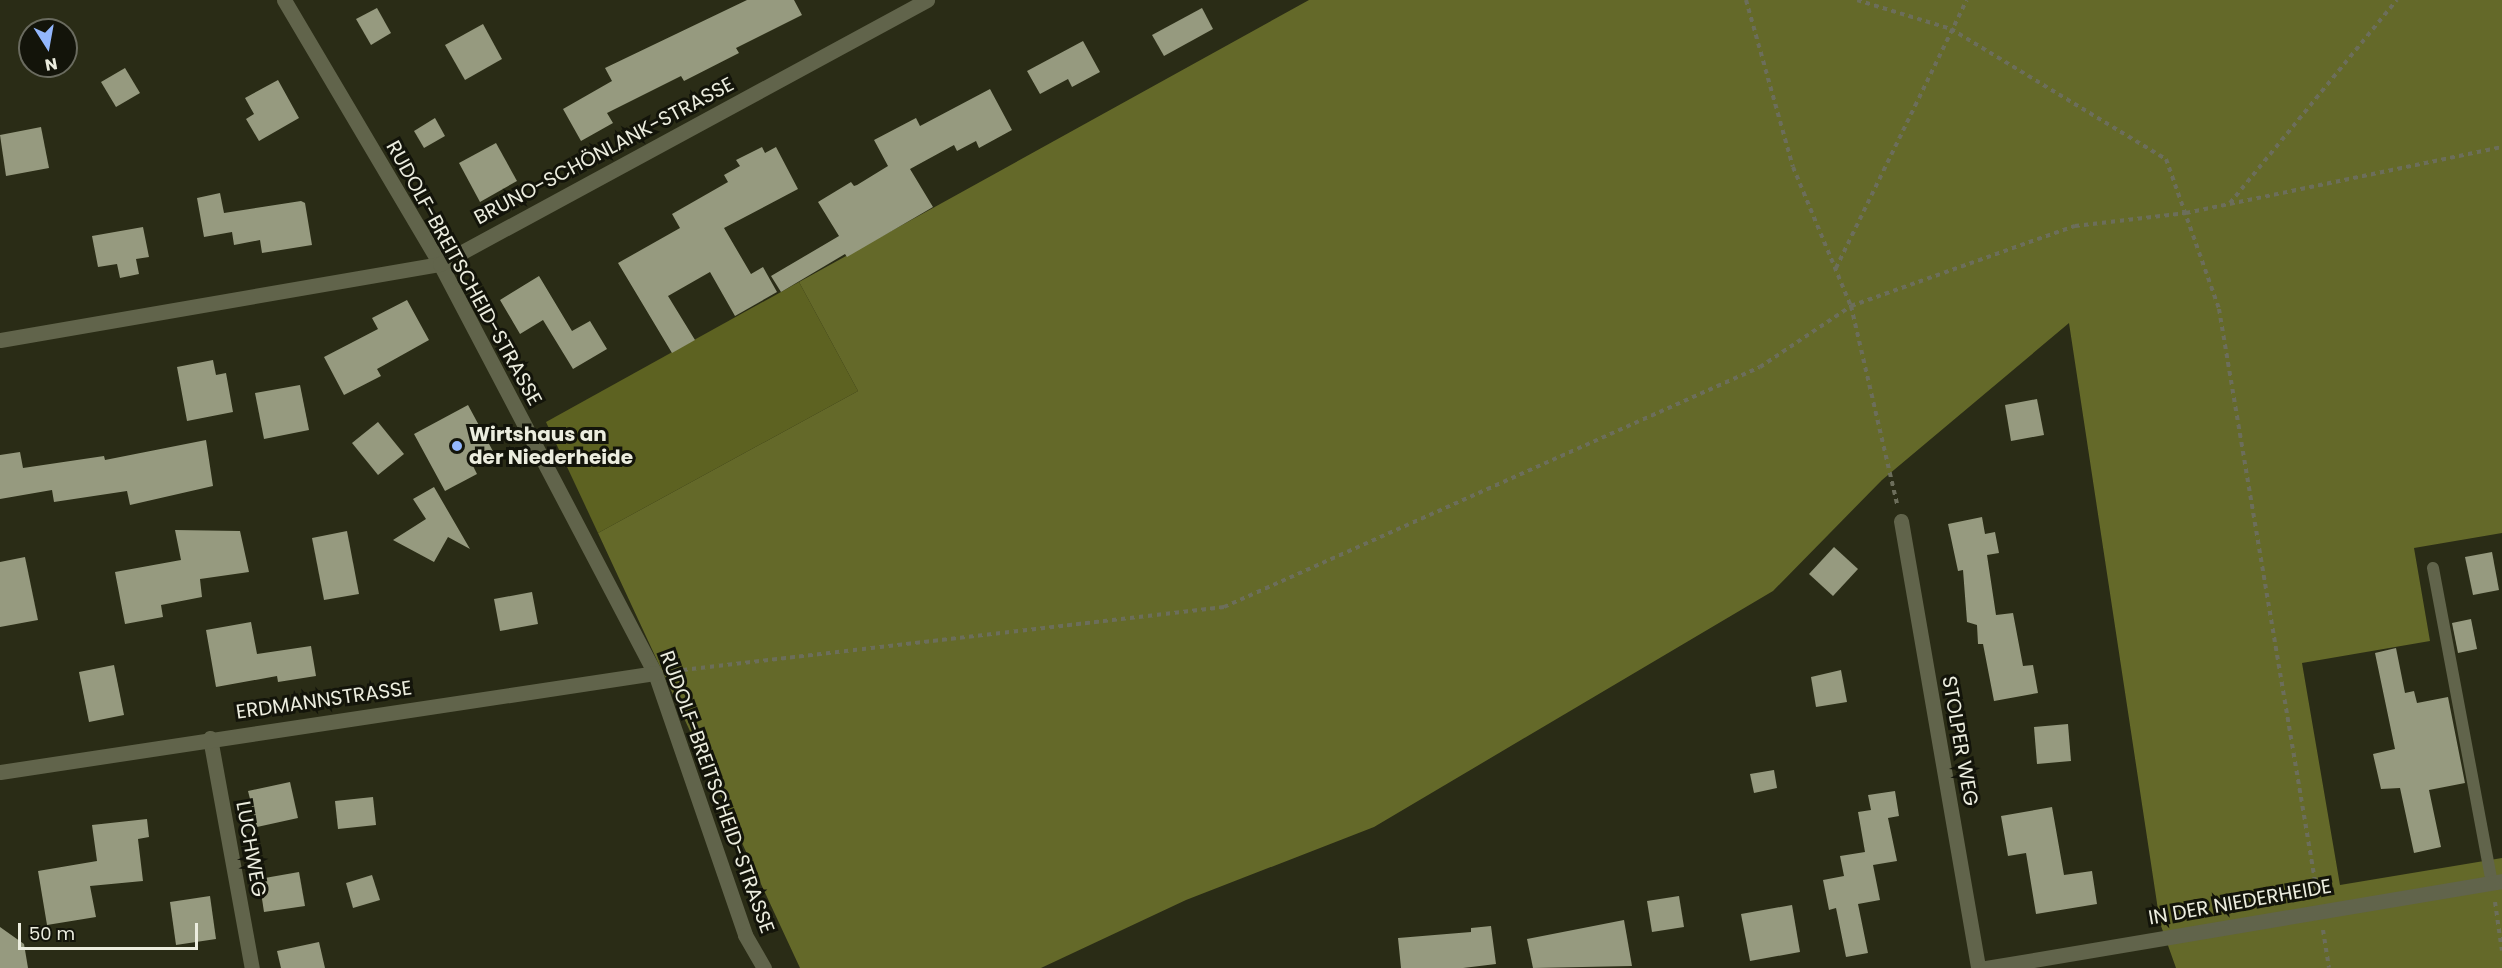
<!DOCTYPE html>
<html>
<head>
<meta charset="utf-8">
<style>
	body { margin:0 }
	#map { position:relative; width:2502px; height:968px; overflow:hidden; background:#2a2c16; font-family:Poppins,sans-serif }
	div>[style] { position:absolute }
	[style*='--x'] { left:calc(var(--x)*1px); top:calc(var(--y)*1px); width:calc(var(--w)*1px); rotate:calc(var(--a)*1deg) }
	.forest>* { inset:0; background:#646929 }
	.water>* { inset:0; background:#5d6221 }
	.building>* { inset:0; background:#969a7f }
	.path>* { height:4px; margin-top:-2px; transform-origin:0; background:repeating-linear-gradient(90deg,#6c6e5b 0 4.5px,transparent 0 9px) }
	.service>* { height:12px; margin:-6px; padding:0 6px; transform-origin:6px; border-radius:6px; background:#61644b }
	.minor>* { height:15px; margin:-7.5px; padding:0 7.5px; transform-origin:7.5px; border-radius:7.5px; background:#61644b }
	.dots>* { width:16px; height:16px; translate:-50% -50%; box-sizing:border-box; border:3px solid #13140a; border-radius:50% }
	span { translate:-50% -50%; white-space:nowrap; text-align:center; line-height:1.15; -webkit-text-stroke:6px #13140a; paint-order:stroke }
	.street-label { font-size:20px; color:#eceddf }
	.poi-label { font-size:20px; color:#eceddf; font-weight:700 }
	.left { translate:0 -50%; text-align:left }
	.north { position:absolute; left:18px; top:18px; width:60px; height:60px; box-sizing:border-box; background:#13140a; border:2px solid #6a6b5f; border-radius:50%; rotate:169deg; font-size:16px; font-weight:700; line-height:24px; text-align:center; color:#eceddf }
	.north::after { content:''; display:block; margin:auto; width:21px; height:27px; background:#93b7fd; clip-path:polygon(50% 0,100% 100%,50% 72%,0 100%) }
	.scale { position:absolute; left:18px; top:923px; width:180px; height:27px; box-sizing:border-box; border:3px solid #eceddf; border-top:0; padding-left:8px; font-size:18px; line-height:21px; white-space:nowrap; color:#eceddf; -webkit-text-stroke:4px #13140a; paint-order:stroke }
</style>
</head>
<body>
<div id="map">
	<div class="forest">
		<div style="clip-path:polygon(1309px 0,2502px 0,2502px 533px,2414px 548px,2430px 641px,2302px 663px,2340px 885px,2502px 858px,2502px 968px,2176px 968px,2160px 923px,2069px 323px,1882px 480px,1773px 591px,1374px 827px,1186px 900px,1041px 968px,800px 968px,598px 533px,858px 391px,799px 282px)"></div>
	</div>
	<div class="water">
		<div style="clip-path:polygon(799px 282px,858px 391px,598px 533px,546px 422px)"></div>
	</div>
	<div class="building">
		<div style="clip-path:polygon(747px 0,794px 0,802px 15px,736px 48px,739px 53px,684px 81px,681px 76px,607px 113px,613px 123px,581px 141px,563px 109px,612px 81px,605px 68px)"></div>
		<div style="clip-path:polygon(377px 8px,391px 33px,371px 45px,356px 19px)"></div>
		<div style="clip-path:polygon(1202px 8px,1213px 29px,1164px 56px,1152px 35px)"></div>
		<div style="clip-path:polygon(483px 24px,502px 59px,465px 80px,445px 45px)"></div>
		<div style="clip-path:polygon(1083px 41px,1100px 72px,1072px 87px,1068px 79px,1040px 94px,1027px 71px)"></div>
		<div style="clip-path:polygon(125px 68px,140px 93px,116px 107px,101px 82px)"></div>
		<div style="clip-path:polygon(278px 80px,299px 118px,259px 141px,246px 119px,254px 114px,245px 98px)"></div>
		<div style="clip-path:polygon(990px 89px,1012px 130px,979px 148px,976px 141px,957px 151px,954px 145px,910px 169px,933px 207px,847px 257px,845px 254px,781px 292px,771px 276px,839px 236px,818px 202px,851px 182px,854px 186px,857px 185px,888px 166px,874px 140px,916px 118px,920px 126px)"></div>
		<div style="clip-path:polygon(435px 118px,445px 136px,424px 148px,414px 131px)"></div>
		<div style="clip-path:polygon(41px 127px,49px 168px,6px 176px,0 135px)"></div>
		<div style="clip-path:polygon(496px 143px,517px 181px,480px 202px,459px 163px)"></div>
		<div style="clip-path:polygon(762px 147px,765px 153px,776px 147px,798px 189px,724px 228px,751px 274px,763px 267px,777px 292px,735px 316px,710px 272px,668px 296px,695px 340px,672px 353px,618px 263px,680px 228px,672px 214px,728px 182px,724px 175px,740px 166px,736px 160px)"></div>
		<div style="clip-path:polygon(220px 193px,224px 213px,301px 201px,305px 203px,312px 245px,262px 253px,260px 240px,234px 245px,232px 232px,204px 237px,197px 198px)"></div>
		<div style="clip-path:polygon(143px 227px,149px 257px,136px 259px,139px 274px,120px 278px,117px 264px,98px 267px,92px 236px)"></div>
		<div style="clip-path:polygon(539px 276px,572px 331px,590px 321px,607px 349px,573px 369px,543px 320px,520px 334px,500px 300px)"></div>
		<div style="clip-path:polygon(407px 300px,429px 340px,377px 369px,381px 376px,344px 395px,324px 357px,378px 329px,372px 318px)"></div>
		<div style="clip-path:polygon(213px 360px,216px 375px,226px 373px,233px 412px,187px 421px,177px 367px)"></div>
		<div style="clip-path:polygon(300px 385px,309px 430px,264px 439px,255px 393px)"></div>
		<div style="clip-path:polygon(2037px 399px,2044px 435px,2011px 441px,2005px 405px)"></div>
		<div style="clip-path:polygon(468px 405px,495px 455px,473px 466px,477px 474px,445px 491px,414px 434px)"></div>
		<div style="clip-path:polygon(378px 422px,404px 454px,378px 475px,352px 443px)"></div>
		<div style="clip-path:polygon(206px 440px,213px 486px,130px 505px,127px 491px,54px 502px,52px 490px,0 499px,0 455px,20px 452px,23px 468px,104px 456px,105px 460px)"></div>
		<div style="clip-path:polygon(434px 487px,470px 549px,448px 537px,434px 562px,393px 540px,426px 519px,413px 499px)"></div>
		<div style="clip-path:polygon(1982px 517px,1985px 534px,1995px 532px,1999px 553px,1987px 555px,1996px 615px,2013px 613px,2023px 666px,2033px 665px,2038px 693px,1994px 701px,1983px 644px,1978px 644px,1977px 625px,1967px 622px,1963px 570px,1958px 571px,1948px 524px)"></div>
		<div style="clip-path:polygon(175px 530px,240px 531px,249px 572px,200px 579px,202px 597px,161px 605px,163px 617px,125px 624px,115px 572px,181px 560px)"></div>
		<div style="clip-path:polygon(347px 531px,359px 594px,324px 600px,312px 538px)"></div>
		<div style="clip-path:polygon(1834px 547px,1858px 569px,1833px 596px,1809px 574px)"></div>
		<div style="clip-path:polygon(2492px 552px,2499px 590px,2473px 595px,2465px 557px)"></div>
		<div style="clip-path:polygon(25px 557px,38px 620px,0 627px,0 562px)"></div>
		<div style="clip-path:polygon(532px 592px,538px 624px,500px 631px,494px 599px)"></div>
		<div style="clip-path:polygon(2471px 619px,2477px 649px,2458px 653px,2452px 623px)"></div>
		<div style="clip-path:polygon(251px 622px,257px 654px,311px 646px,316px 676px,278px 682px,277px 676px,216px 687px,206px 630px)"></div>
		<div style="clip-path:polygon(2396px 648px,2405px 693px,2414px 691px,2417px 703px,2448px 697px,2465px 783px,2429px 790px,2441px 847px,2414px 853px,2400px 788px,2381px 789px,2373px 754px,2395px 749px,2375px 653px)"></div>
		<div style="clip-path:polygon(114px 665px,124px 715px,89px 722px,79px 672px)"></div>
		<div style="clip-path:polygon(1841px 670px,1847px 702px,1816px 707px,1811px 677px)"></div>
		<div style="clip-path:polygon(2068px 724px,2071px 761px,2037px 764px,2034px 727px)"></div>
		<div style="clip-path:polygon(1774px 770px,1777px 788px,1754px 793px,1750px 774px)"></div>
		<div style="clip-path:polygon(290px 782px,298px 818px,257px 827px,248px 791px)"></div>
		<div style="clip-path:polygon(1895px 791px,1899px 816px,1888px 818px,1897px 861px,1873px 865px,1880px 900px,1858px 904px,1868px 953px,1846px 957px,1836px 908px,1829px 910px,1823px 880px,1844px 876px,1840px 856px,1865px 852px,1858px 812px,1871px 810px,1868px 795px)"></div>
		<div style="clip-path:polygon(373px 797px,376px 825px,338px 829px,335px 801px)"></div>
		<div style="clip-path:polygon(2052px 807px,2064px 875px,2092px 871px,2097px 904px,2036px 914px,2026px 853px,2008px 856px,2001px 816px)"></div>
		<div style="clip-path:polygon(147px 819px,149px 837px,138px 839px,143px 881px,90px 886px,96px 917px,47px 925px,38px 871px,97px 861px,92px 825px)"></div>
		<div style="clip-path:polygon(299px 872px,305px 906px,264px 912px,259px 879px)"></div>
		<div style="clip-path:polygon(372px 875px,380px 900px,353px 908px,346px 883px)"></div>
		<div style="clip-path:polygon(210px 896px,216px 939px,176px 945px,170px 902px)"></div>
		<div style="clip-path:polygon(1679px 896px,1684px 927px,1652px 932px,1647px 901px)"></div>
		<div style="clip-path:polygon(1792px 905px,1800px 952px,1750px 961px,1741px 914px)"></div>
		<div style="clip-path:polygon(1624px 920px,1632px 966px,1533px 968px,1527px 939px)"></div>
		<div style="clip-path:polygon(1491px 926px,1496px 964px,1463px 968px,1401px 968px,1398px 938px,1471px 932px,1471px 928px)"></div>
		<div style="clip-path:polygon(0 927px,24px 944px,28px 968px,0 968px)"></div>
		<div style="clip-path:polygon(319px 942px,325px 968px,281px 968px,277px 951px)"></div>
	</div>
	<div class="path">
		<div style="--x:1746;--y:0;--w:173;--a:74.3"></div>
		<div style="--x:1793;--y:167;--w:151;--a:67.4"></div>
		<div style="--x:1851;--y:306;--w:203;--a:76.9"></div>
		<div style="--x:1857;--y:0;--w:98;--a:17.1"></div>
		<div style="--x:1951;--y:29;--w:251;--a:31.2"></div>
		<div style="--x:2166;--y:159;--w:159;--a:70.5"></div>
		<div style="--x:2219;--y:309;--w:592;--a:80.47"></div>
		<div style="--x:2230;--y:203;--w:263;--a:-50.6"></div>
		<div style="--x:1836;--y:268;--w:298;--a:-64"></div>
		<div style="--x:674;--y:671;--w:554;--a:-6.64"></div>
		<div style="--x:1224;--y:607;--w:587;--a:-24.12"></div>
		<div style="--x:1760;--y:367;--w:110;--a:-33.8"></div>
		<div style="--x:1851;--y:306;--w:238;--a:-19.7"></div>
		<div style="--x:2075;--y:226;--w:112;--a:-6.7"></div>
		<div style="--x:2186;--y:213;--w:323;--a:-11.8"></div>
		<div style="--x:2495;--y:902;--w:49;--a:81.9"></div>
		<div style="--x:2323;--y:930;--w:38;--a:81"></div>
	</div>
	<div class="service">
		<div style="--x:2433;--y:568;--w:320;--a:79.4"></div>
	</div>
	<div class="minor">
		<div style="--x:284;--y:0;--w:307;--a:59.4"></div>
		<div style="--x:440;--y:264;--w:462;--a:62.3"></div>
		<div style="--x:655;--y:673;--w:277;--a:71"></div>
		<div style="--x:745;--y:935;--w:38;--a:60"></div>
		<div style="--x:0;--y:340;--w:447;--a:-9.8"></div>
		<div style="--x:440;--y:264;--w:554;--a:-28.46"></div>
		<div style="--x:1901;--y:521;--w:454;--a:80.2"></div>
		<div style="--x:210;--y:738;--w:234;--a:79.7"></div>
		<div style="--x:0;--y:772;--w:662;--a:-8.59"></div>
		<div style="--x:1986;--y:968;--w:523;--a:-9.57"></div>
	</div>
	<div class="dots">
		<div style="left:457px;top:446px;background:#93b7fd"></div>
	</div>
	<div class="street-label">
		<span style="left:604px;top:151px;rotate:-28deg">BRUNO-SCHÖNLANK-STRASSE</span>
		<span style="left:464px;top:273px;rotate:61deg">RUDOLF-BREITSCHEID-STRASSE</span>
		<span style="left:324px;top:700px;rotate:-8deg">ERDMANNSTRASSE</span>
		<span style="left:1960px;top:741px;rotate:80deg">STOLPER WEG</span>
		<span style="left:717px;top:792px;rotate:70deg">RUDOLF-BREITSCHEID-STRASSE</span>
		<span style="left:251px;top:849px;rotate:80deg">LUCHWEG</span>
		<span style="left:2240px;top:902px;rotate:-10deg">IN DER NIEDERHEIDE</span>
	</div>
	<div class="poi-label">
		<span class="left" style="left:469px;top:446px">Wirtshaus an<br>der Niederheide</span>
	</div>
	<div class="north">N</div>
	<div class="scale">50 m</div>
</div>
</body>
</html>
